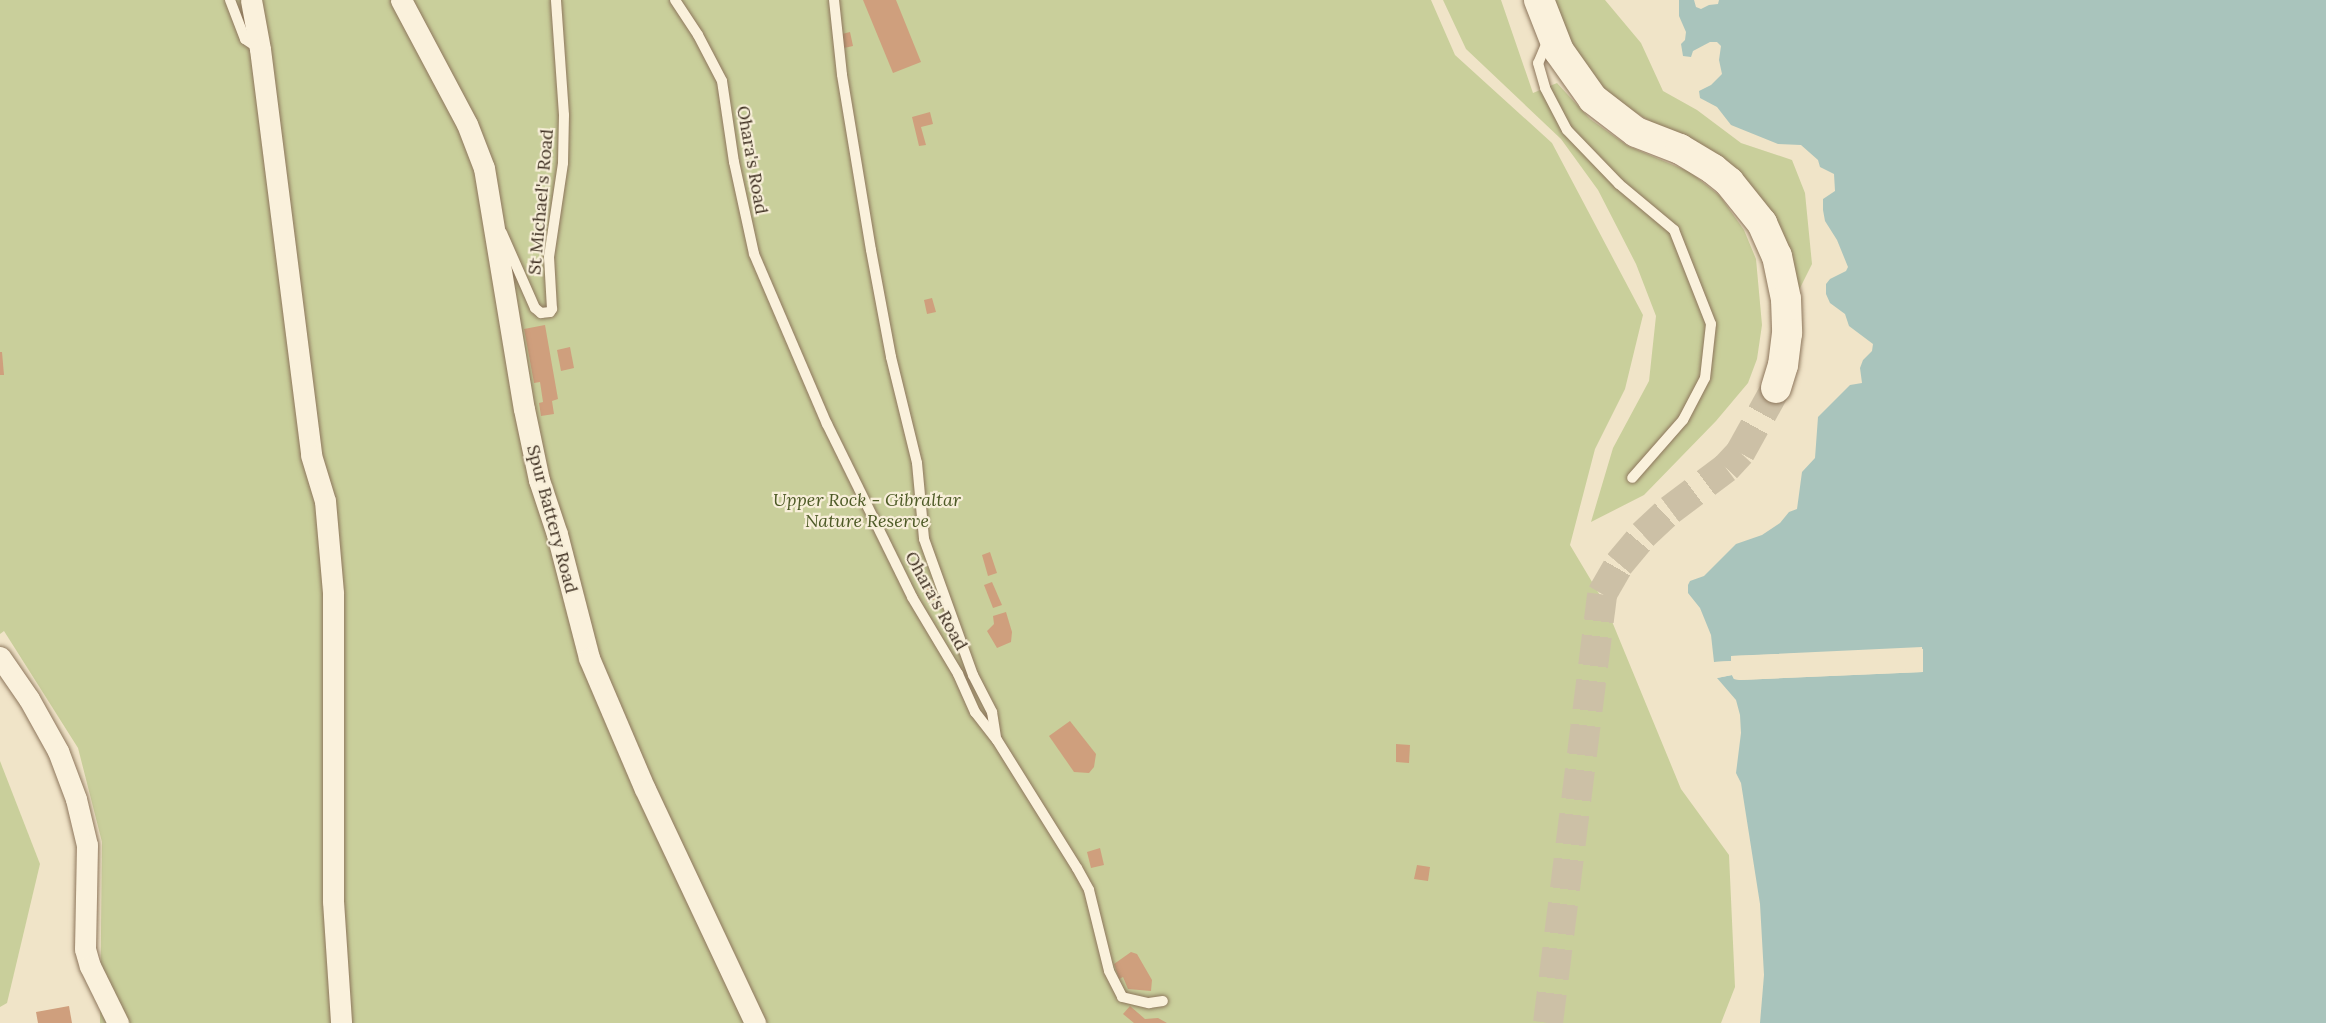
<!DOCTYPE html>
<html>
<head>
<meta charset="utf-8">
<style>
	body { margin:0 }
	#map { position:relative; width:2326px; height:1023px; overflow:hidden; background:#f0e4c8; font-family:Lora,serif }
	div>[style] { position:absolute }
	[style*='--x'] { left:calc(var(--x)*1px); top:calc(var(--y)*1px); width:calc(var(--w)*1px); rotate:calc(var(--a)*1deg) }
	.green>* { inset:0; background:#c9cf9b }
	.water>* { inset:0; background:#a9c4bc }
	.pier>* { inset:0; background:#f0e4c8 }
	.building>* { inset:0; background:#cf9f7d }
	.secondary-tunnel>* { height:30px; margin-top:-15px; transform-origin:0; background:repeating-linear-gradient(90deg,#ccc0a6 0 30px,transparent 0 45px) }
	.roads { filter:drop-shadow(0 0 2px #8d765c) drop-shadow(0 0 2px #8d765c) }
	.service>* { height:10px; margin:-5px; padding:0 5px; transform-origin:5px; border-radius:5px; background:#faf1dc }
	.minor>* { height:21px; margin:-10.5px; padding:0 10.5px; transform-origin:10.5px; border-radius:10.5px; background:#faf1dc }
	.secondary>* { height:30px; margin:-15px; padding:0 15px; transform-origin:15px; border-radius:15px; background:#faf1dc }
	span { translate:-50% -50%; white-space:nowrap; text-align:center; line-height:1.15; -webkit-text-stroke:4.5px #f7eed8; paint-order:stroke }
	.street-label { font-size:18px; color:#3d2e20 }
	.park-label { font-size:18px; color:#4d5a26; font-style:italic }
</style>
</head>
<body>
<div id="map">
	<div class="green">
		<div style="clip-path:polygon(0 0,1431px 0,1455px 55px,1552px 143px,1643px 315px,1625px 389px,1595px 449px,1570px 545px,1604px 602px,1681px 789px,1729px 855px,1735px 987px,1721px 1023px,100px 1023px,102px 842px,78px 748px,4px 631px,0 634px)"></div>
		<div style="clip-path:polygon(1443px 0,1501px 0,1533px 93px,1557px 83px,1590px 119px,1628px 146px,1690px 172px,1720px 196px,1744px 230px,1756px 259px,1762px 325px,1757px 359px,1748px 383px,1716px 421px,1644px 495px,1591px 522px,1613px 448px,1649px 381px,1656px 316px,1636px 264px,1598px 190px,1561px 139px,1466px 49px)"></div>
		<div style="clip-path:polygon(1549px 0,1605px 0,1641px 43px,1663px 91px,1697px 110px,1741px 143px,1792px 160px,1805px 193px,1812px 264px,1795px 298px,1785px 247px,1653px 123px,1599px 91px,1567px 45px)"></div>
		<div style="clip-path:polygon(0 761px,40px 864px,7px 1003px,0 1007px)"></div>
	</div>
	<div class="water">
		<div style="clip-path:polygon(1679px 0,1694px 0,1696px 7px,1701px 9px,1709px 5px,1718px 4px,1719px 0,2326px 0,2326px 1023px,1760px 1023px,1764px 975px,1760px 904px,1741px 783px,1736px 773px,1741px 733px,1740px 715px,1736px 700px,1717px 678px,1732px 675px,1734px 679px,1740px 680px,1923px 672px,1923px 649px,1731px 656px,1731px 661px,1714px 662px,1711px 635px,1700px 608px,1688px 593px,1688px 585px,1690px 581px,1704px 576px,1736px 544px,1762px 535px,1780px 523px,1789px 512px,1797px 509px,1802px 472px,1815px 458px,1818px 417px,1850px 385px,1862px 383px,1860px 368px,1863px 360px,1872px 351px,1873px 344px,1849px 326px,1845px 314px,1830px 303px,1826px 294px,1826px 284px,1830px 279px,1846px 271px,1848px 267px,1837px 240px,1825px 221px,1823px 210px,1823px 199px,1835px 191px,1834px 174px,1820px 167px,1818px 160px,1801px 145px,1778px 144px,1731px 125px,1717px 107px,1700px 98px,1699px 91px,1711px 85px,1722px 74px,1719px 60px,1721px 46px,1717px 42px,1710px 42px,1693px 51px,1691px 57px,1683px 56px,1681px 44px,1685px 40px,1686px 32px,1679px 16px)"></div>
	</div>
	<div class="pier">
		<div style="clip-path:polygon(1922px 647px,1923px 672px,1740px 680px,1734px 679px,1732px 675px,1717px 678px,1716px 674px,1733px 672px,1740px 677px,1921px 669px,1920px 650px,1734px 659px,1732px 664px,1714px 665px,1714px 662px,1731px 661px,1731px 656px)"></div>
	</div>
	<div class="building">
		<div style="clip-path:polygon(863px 0,896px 0,921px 62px,893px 73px)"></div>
		<div style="clip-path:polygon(850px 32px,853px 46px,844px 48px,842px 34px)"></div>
		<div style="clip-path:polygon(930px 112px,933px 124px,921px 127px,926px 145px,919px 146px,912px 117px)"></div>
		<div style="clip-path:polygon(932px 298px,936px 312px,927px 314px,924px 300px)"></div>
		<div style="clip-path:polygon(545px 325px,558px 399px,552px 401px,554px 414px,541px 416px,539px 403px,543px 402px,540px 382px,534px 383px,524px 329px)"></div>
		<div style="clip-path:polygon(570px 347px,574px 368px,561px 371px,557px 350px)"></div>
		<div style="clip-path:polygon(0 352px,2px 352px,4px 375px,0 375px)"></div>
		<div style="clip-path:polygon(990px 552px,997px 573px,988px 576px,982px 555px)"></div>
		<div style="clip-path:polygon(992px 582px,1002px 605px,993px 608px,984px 585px)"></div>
		<div style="clip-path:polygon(931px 583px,936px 599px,927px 602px,922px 586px)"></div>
		<div style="clip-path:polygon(1006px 612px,1012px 632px,1011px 642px,997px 648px,987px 631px,994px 624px,993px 616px)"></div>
		<div style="clip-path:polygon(1070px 721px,1096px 754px,1094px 767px,1089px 773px,1074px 772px,1049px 736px)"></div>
		<div style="clip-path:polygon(1396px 744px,1410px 745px,1409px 763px,1396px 762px)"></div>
		<div style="clip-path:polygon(1100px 848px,1104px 865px,1091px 868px,1087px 852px)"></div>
		<div style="clip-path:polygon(1417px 865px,1430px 867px,1428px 881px,1414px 879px)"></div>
		<div style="clip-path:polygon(1131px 952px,1137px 954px,1152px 980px,1151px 991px,1128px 989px,1123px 977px,1119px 979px,1114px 964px)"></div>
		<div style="clip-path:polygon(69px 1006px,72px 1023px,38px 1023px,36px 1012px)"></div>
		<div style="clip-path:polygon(1130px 1006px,1145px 1019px,1158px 1018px,1167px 1023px,1134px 1023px,1123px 1014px)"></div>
	</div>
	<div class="secondary-tunnel">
		<div style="--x:1548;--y:1023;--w:432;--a:-82.8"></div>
		<div style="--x:1602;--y:594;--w:34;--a:-60"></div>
		<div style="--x:1619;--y:564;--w:38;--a:-50"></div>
		<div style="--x:1643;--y:535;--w:37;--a:-43"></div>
		<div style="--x:1670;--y:510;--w:70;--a:-36.9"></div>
		<div style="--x:1726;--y:468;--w:21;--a:-47"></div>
		<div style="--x:1740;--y:453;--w:74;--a:-61"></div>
	</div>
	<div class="roads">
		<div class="service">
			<div style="--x:230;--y:0;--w:42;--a:69"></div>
			<div style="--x:245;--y:39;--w:18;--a:34"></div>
			<div style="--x:675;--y:0;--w:42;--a:56.7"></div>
			<div style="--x:698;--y:35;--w:52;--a:62.4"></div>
			<div style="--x:722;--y:81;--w:82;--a:81.6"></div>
			<div style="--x:734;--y:162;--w:94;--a:77.7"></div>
			<div style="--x:754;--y:254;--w:185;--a:66.8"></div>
			<div style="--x:827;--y:424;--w:193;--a:63.8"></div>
			<div style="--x:912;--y:597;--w:90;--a:59.1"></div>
			<div style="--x:958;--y:674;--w:42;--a:65.9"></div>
			<div style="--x:975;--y:712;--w:36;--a:52"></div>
			<div style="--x:997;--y:740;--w:151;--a:58"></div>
			<div style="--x:1077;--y:868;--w:25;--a:61"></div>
			<div style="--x:1089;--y:890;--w:83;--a:76.1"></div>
			<div style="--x:1109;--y:971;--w:29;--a:63"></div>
			<div style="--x:1122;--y:997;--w:28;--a:13"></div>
			<div style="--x:1149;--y:1003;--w:14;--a:-8"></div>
			<div style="--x:834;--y:0;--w:75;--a:83.9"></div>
			<div style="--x:842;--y:75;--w:177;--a:80.6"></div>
			<div style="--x:871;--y:250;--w:109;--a:79.4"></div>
			<div style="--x:891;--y:357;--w:109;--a:76.2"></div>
			<div style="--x:917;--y:463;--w:76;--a:84.7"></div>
			<div style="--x:924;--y:539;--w:145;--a:70.2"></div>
			<div style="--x:973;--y:675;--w:42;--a:62.8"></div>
			<div style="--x:992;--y:712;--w:25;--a:81"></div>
			<div style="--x:1548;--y:40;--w:25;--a:113"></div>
			<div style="--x:1538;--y:63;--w:26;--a:74"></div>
			<div style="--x:1545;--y:88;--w:47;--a:62.4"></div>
			<div style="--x:1567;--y:130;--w:75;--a:46.1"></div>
			<div style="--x:1619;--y:184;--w:72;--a:39.9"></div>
			<div style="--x:1674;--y:230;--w:101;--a:68.5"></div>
			<div style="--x:1711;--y:324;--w:54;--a:96.3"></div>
			<div style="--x:1705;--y:378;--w:47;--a:117.6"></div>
			<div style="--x:1683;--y:420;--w:77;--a:131.3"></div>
			<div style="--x:502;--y:233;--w:82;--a:66.3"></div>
			<div style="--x:535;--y:308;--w:8;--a:40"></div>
			<div style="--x:541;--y:313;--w:9;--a:-6"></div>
			<div style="--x:550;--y:312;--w:4;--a:-56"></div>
			<div style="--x:552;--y:309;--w:52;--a:-93.3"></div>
			<div style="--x:549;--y:257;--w:95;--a:-81.5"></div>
			<div style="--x:563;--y:163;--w:48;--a:-88.8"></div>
			<div style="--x:564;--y:115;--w:115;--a:-94"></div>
		</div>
		<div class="minor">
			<div style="--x:251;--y:0;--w:50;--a:79.6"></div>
			<div style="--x:260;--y:49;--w:409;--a:82.8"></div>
			<div style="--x:311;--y:455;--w:48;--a:73.1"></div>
			<div style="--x:325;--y:501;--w:92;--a:85"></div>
			<div style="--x:333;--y:593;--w:308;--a:90"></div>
			<div style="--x:333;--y:901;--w:122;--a:86.2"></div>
			<div style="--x:401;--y:0;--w:140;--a:62"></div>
			<div style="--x:467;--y:124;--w:47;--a:68.9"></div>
			<div style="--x:484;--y:168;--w:244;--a:80.6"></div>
			<div style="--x:524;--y:409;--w:73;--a:78.1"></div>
			<div style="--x:539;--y:480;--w:57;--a:71.6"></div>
			<div style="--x:557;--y:534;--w:128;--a:75.5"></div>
			<div style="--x:589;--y:658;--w:142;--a:66.9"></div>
			<div style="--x:645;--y:789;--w:259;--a:64.8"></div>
			<div style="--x:0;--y:657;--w:51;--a:55.4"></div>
			<div style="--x:29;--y:699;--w:60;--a:60.9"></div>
			<div style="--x:58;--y:751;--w:51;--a:69.4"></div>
			<div style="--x:76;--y:799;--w:47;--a:76.6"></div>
			<div style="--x:87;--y:845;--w:104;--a:91.1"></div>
			<div style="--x:85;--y:949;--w:18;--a:74"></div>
			<div style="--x:90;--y:966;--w:64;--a:63.8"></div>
		</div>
		<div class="secondary">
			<div style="--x:1539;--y:0;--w:55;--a:68.6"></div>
			<div style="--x:1559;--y:51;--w:59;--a:54.7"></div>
			<div style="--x:1593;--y:99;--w:54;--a:37.5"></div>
			<div style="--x:1636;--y:132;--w:47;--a:21.1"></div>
			<div style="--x:1680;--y:149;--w:39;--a:31"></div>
			<div style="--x:1713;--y:169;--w:21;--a:39"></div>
			<div style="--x:1729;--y:182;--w:53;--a:51.2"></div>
			<div style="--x:1762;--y:223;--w:36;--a:66"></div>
			<div style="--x:1777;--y:256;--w:44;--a:78.2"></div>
			<div style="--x:1786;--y:299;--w:34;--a:88"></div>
			<div style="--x:1787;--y:333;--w:32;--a:97"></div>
			<div style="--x:1783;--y:365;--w:24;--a:107"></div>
		</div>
	</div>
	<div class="street-label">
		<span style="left:752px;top:160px;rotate:80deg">Ohara's Road</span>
		<span style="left:541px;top:202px;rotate:-85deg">St Michael's Road</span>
		<span style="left:552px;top:519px;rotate:75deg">Spur Battery Road</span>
		<span style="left:936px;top:601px;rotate:61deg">Ohara's Road</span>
	</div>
	<div class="park-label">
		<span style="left:867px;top:511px">Upper Rock - Gibraltar<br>Nature Reserve</span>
	</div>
</div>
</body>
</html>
